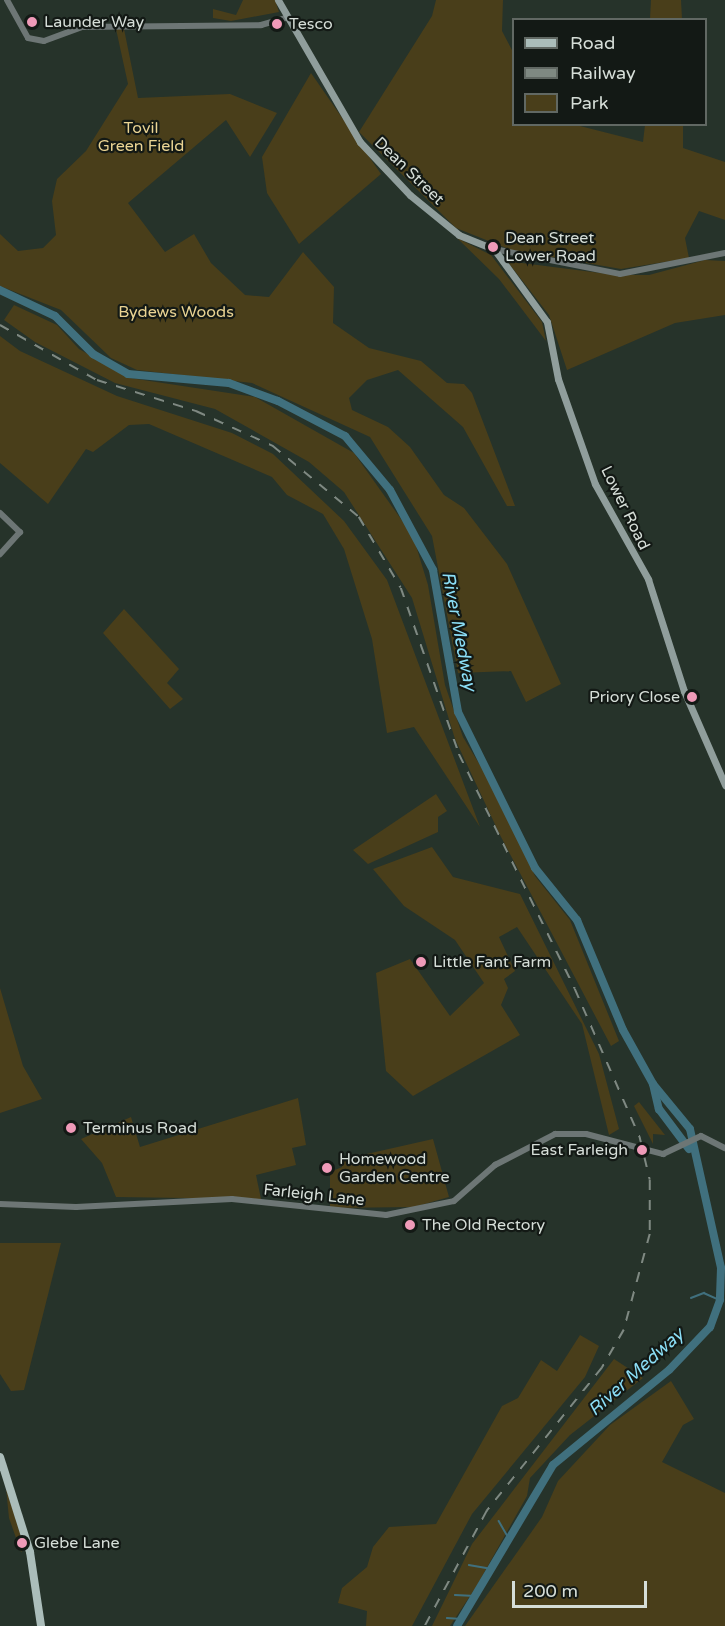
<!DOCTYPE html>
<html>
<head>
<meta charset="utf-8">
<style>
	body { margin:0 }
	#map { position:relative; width:725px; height:1626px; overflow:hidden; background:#26332a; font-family:"Varela Round",sans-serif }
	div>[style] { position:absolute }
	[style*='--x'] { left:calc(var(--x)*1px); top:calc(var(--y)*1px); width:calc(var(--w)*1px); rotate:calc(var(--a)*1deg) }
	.green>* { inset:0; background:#493e1a }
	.stream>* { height:1.5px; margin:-0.75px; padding:0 0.75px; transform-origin:0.75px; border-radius:0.75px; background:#40707e }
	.river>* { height:8px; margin:-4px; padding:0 4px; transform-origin:4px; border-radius:4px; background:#40707e }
	.tertiary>* { height:6px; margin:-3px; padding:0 3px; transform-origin:3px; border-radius:3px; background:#6d7675 }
	.secondary>* { height:7px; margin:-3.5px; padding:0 3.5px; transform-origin:3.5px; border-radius:3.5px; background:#909e9c }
	.primary>* { height:8px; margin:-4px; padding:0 4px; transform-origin:4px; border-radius:4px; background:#abbdba }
	.rail>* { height:1.5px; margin-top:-0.75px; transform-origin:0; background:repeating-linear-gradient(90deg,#7f8982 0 10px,transparent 0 20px) }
	.dots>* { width:16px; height:16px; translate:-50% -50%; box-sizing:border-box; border:3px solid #131915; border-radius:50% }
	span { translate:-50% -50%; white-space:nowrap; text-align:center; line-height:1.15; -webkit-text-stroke:4.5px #131915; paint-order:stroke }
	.poi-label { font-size:16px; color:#d6ded8 }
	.left { translate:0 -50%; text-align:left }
	.right { translate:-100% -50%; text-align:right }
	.park-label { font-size:16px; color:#ead493 }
	.street-label { font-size:16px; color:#d6ded8 }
	.water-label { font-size:18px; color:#8bdef6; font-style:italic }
	.legend { position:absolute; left:512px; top:18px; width:195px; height:108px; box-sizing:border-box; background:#131915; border:2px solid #616863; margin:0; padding:8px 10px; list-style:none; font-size:18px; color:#d6ded8 }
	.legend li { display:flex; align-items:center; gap:12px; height:30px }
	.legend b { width:30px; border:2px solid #616863 }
	.scale { position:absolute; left:512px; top:1581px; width:135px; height:27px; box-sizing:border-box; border:3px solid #d6ded8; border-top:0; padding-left:8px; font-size:18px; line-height:21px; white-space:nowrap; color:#d6ded8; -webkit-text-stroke:4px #131915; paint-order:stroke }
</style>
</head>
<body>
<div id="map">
	<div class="green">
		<div style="clip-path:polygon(243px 0,275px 0,279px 12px,231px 21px,213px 18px,213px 9px,236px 15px)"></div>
		<div style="clip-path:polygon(436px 0,503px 0,502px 31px,513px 52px,514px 124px,576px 125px,643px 142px,645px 125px,683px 125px,683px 148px,725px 162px,725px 220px,699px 211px,685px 238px,689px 258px,621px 269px,511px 250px,456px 228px,359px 132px,432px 16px)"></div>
		<div style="clip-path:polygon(651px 0,681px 0,682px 19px,650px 19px)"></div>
		<div style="clip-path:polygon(116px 29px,124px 29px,138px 98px,230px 94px,277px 113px,250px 157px,226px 120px,128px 203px,165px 252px,194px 234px,211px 263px,245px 295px,269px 297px,303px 252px,334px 287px,333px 323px,369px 348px,421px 361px,447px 383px,464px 384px,472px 393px,515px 506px,507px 506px,463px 427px,398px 370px,367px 380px,349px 398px,352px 410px,388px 427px,410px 447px,444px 495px,464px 508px,507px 564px,561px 684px,526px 702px,511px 671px,458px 673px,432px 536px,370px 437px,252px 383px,137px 370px,111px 358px,61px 310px,0 286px,0 234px,18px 251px,43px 248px,56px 235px,52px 201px,57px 179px,86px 151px,128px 84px)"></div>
		<div style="clip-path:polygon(311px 73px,381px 174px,299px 244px,267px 193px,262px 157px)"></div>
		<div style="clip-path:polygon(457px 238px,491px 255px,542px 322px,546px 341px,499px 279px)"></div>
		<div style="clip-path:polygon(705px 260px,725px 261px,725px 315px,675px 323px,567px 370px,549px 315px,507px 261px,616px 275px,649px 275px)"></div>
		<div style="clip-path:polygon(14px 305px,57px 325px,79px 349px,130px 378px,255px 397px,354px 453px,413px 536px,428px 585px,445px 685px,463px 737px,507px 810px,535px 876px,570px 920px,619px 1041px,611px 1046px,500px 835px,455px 739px,412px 598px,344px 492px,309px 462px,215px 409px,115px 383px,35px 342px,4px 320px)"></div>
		<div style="clip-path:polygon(0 336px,20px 351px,117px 396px,232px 433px,273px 454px,344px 521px,387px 580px,480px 827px,414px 727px,387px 733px,372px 639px,344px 549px,323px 514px,287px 495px,272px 477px,149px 424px,129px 425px,93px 452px,86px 449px,48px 504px,0 463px)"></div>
		<div style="clip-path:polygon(124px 609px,179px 669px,167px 683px,183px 699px,170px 709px,103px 633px)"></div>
		<div style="clip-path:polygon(436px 794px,447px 811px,438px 817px,438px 832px,368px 864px,353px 850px)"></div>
		<div style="clip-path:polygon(432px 847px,453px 877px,520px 894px,599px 1054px,619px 1129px,609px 1135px,582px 1024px,517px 927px,499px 937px,515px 971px,504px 979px,508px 988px,501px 1005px,520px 1035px,413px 1096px,386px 1071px,376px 973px,410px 959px,450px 1016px,484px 983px,455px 940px,404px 906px,373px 869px)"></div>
		<div style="clip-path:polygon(0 988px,23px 1066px,42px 1099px,0 1113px)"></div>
		<div style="clip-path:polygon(298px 1098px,306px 1145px,292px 1148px,296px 1165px,256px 1175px,261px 1199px,116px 1197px,102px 1163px,81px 1139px,131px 1117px,140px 1147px)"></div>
		<div style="clip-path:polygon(639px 1102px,665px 1135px,653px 1134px,653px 1144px,634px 1106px)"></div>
		<div style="clip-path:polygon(433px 1139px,449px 1197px,414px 1207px,330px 1208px,330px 1172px,342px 1167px,340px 1160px)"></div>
		<div style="clip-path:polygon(0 1243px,61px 1243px,24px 1390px,11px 1391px,0 1374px)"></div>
		<div style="clip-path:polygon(580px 1335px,599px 1346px,585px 1377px,472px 1514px,412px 1626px,366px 1626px,367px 1611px,338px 1603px,342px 1588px,367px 1567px,373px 1547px,389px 1527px,436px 1524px,502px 1406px,518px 1398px,541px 1360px,557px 1371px)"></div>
		<div style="clip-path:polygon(614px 1359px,643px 1378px,570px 1435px,530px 1478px,527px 1496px,476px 1587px,450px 1626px,432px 1626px,472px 1544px)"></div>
		<div style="clip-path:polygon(671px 1381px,694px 1419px,683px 1425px,662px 1462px,725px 1493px,725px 1626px,465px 1626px,542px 1517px,558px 1481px,610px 1425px)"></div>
		<div style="clip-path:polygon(6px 1488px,25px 1549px,21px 1552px,9px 1518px)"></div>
	</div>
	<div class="stream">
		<div style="--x:691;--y:1298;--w:14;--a:-21"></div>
		<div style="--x:704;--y:1293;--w:17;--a:24"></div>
		<div style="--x:499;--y:1521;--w:22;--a:60"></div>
		<div style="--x:469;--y:1565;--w:23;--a:10"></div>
		<div style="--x:455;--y:1595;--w:20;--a:3"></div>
		<div style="--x:447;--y:1618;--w:14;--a:4"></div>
	</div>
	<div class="river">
		<div style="--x:0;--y:290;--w:61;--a:25.3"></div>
		<div style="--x:55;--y:316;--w:54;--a:45"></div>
		<div style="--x:93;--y:354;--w:40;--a:29.7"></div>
		<div style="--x:128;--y:374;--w:101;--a:5.1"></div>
		<div style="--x:229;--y:383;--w:52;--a:20.2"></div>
		<div style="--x:278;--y:401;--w:76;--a:27.6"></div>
		<div style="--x:345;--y:436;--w:70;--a:50.2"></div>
		<div style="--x:390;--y:490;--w:91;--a:61.7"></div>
		<div style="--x:433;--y:570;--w:144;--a:80"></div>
		<div style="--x:458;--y:712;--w:174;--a:63.7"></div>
		<div style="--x:535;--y:868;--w:67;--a:51.1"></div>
		<div style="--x:577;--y:920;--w:119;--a:67.3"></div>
		<div style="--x:623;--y:1030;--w:62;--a:60.9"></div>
		<div style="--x:653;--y:1084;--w:58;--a:50.6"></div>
		<div style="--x:690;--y:1129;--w:142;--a:77.4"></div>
		<div style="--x:721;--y:1268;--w:32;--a:92"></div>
		<div style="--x:720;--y:1300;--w:29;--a:110"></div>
		<div style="--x:710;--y:1327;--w:59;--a:133.6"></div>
		<div style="--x:669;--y:1370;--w:150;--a:140.7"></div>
		<div style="--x:553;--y:1465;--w:187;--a:120.8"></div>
		<div style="--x:653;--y:1084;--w:26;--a:77"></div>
		<div style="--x:659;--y:1109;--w:50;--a:53.1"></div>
	</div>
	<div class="tertiary">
		<div style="--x:7;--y:0;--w:43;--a:61.1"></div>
		<div style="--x:28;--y:38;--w:16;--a:11"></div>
		<div style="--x:44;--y:41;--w:40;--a:-20.2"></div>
		<div style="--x:82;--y:27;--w:179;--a:-0.6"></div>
		<div style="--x:261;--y:25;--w:26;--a:-16"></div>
		<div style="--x:494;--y:249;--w:128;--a:11.2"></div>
		<div style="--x:620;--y:274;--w:107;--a:-11.3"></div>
		<div style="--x:0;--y:513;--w:28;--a:44"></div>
		<div style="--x:20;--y:532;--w:30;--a:132"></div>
		<div style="--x:0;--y:1204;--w:76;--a:2.3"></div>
		<div style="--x:76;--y:1207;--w:156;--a:-2.9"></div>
		<div style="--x:232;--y:1199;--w:155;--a:5.9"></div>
		<div style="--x:386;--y:1215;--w:69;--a:-11.6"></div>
		<div style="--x:454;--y:1201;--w:55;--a:-41.3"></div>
		<div style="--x:495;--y:1165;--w:68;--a:-27.3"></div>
		<div style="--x:555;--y:1134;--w:31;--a:0"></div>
		<div style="--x:586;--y:1134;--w:80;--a:14.6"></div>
		<div style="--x:663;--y:1154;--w:42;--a:-25.3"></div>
		<div style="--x:701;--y:1136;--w:27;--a:27"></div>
	</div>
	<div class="secondary">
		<div style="--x:278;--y:0;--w:164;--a:60"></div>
		<div style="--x:360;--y:142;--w:73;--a:46.7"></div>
		<div style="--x:410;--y:195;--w:63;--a:39.2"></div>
		<div style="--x:459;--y:235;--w:38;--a:22"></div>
		<div style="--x:494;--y:249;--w:90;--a:54"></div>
		<div style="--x:547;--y:322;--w:58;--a:79.1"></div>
		<div style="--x:558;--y:379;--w:111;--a:70.6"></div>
		<div style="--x:595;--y:484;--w:109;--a:60.8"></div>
		<div style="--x:648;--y:579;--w:118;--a:72.2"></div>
		<div style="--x:684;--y:691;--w:103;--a:66.4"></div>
	</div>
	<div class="primary">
		<div style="--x:0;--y:1457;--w:100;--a:72.5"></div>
		<div style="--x:30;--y:1552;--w:75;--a:81.5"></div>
	</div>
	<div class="rail">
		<div style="--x:0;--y:325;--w:112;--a:29.6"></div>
		<div style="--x:97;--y:380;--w:104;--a:17.4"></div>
		<div style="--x:196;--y:411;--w:85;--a:24.4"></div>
		<div style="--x:273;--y:446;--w:112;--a:39.5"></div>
		<div style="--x:359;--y:517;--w:82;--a:59.4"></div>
		<div style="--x:401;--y:588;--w:176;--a:70.7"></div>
		<div style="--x:459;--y:754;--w:262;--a:63.7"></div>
		<div style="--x:575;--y:989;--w:163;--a:66.4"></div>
		<div style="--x:640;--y:1138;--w:43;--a:76.6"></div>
		<div style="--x:650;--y:1180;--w:54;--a:90"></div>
		<div style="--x:650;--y:1234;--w:99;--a:105.2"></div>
		<div style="--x:624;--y:1330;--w:44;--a:120.1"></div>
		<div style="--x:602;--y:1368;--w:184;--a:128.8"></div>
		<div style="--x:487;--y:1511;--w:131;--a:118.3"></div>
	</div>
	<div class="dots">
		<div style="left:32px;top:22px;background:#ef9ab8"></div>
		<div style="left:277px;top:24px;background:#ef9ab8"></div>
		<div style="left:493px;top:247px;background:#ef9ab8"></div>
		<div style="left:692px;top:697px;background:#ef9ab8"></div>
		<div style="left:421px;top:962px;background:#ef9ab8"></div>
		<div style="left:71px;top:1128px;background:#ef9ab8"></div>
		<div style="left:642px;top:1150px;background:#ef9ab8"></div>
		<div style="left:327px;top:1168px;background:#ef9ab8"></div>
		<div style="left:410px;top:1225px;background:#ef9ab8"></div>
		<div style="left:22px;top:1543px;background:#ef9ab8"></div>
	</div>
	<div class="poi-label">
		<span class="left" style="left:44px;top:22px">Launder Way</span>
		<span class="left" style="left:289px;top:24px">Tesco</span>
		<span class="left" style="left:505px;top:247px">Dean Street<br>Lower Road</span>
		<span class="right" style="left:680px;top:697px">Priory Close</span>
		<span class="left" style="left:433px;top:962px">Little Fant Farm</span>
		<span class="left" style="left:83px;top:1128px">Terminus Road</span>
		<span class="right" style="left:628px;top:1150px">East Farleigh</span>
		<span class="left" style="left:339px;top:1168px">Homewood<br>Garden Centre</span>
		<span class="left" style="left:422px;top:1225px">The Old Rectory</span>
		<span class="left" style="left:34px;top:1543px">Glebe Lane</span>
	</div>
	<div class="park-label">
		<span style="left:141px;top:137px">Tovil<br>Green Field</span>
		<span style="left:176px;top:312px">Bydews Woods</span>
	</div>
	<div class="street-label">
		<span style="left:409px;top:171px;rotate:44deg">Dean Street</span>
		<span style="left:625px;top:508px;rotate:64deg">Lower Road</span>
		<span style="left:314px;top:1195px;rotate:6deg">Farleigh Lane</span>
	</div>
	<div class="water-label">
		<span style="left:459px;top:631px;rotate:79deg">River Medway</span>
		<span style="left:636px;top:1372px;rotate:-42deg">River Medway</span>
	</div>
	<ul class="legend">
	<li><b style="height:8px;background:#abbdba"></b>Road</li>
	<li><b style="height:8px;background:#7f8982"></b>Railway</li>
	<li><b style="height:16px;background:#493e1a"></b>Park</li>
	</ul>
	<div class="scale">200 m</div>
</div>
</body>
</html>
